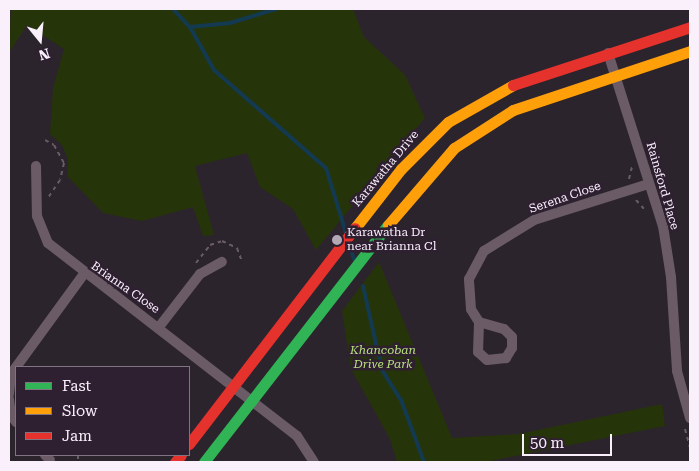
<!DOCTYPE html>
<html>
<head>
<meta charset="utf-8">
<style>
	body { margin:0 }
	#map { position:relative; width:699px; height:471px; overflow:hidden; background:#2c242d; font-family:"Roboto Serif",serif }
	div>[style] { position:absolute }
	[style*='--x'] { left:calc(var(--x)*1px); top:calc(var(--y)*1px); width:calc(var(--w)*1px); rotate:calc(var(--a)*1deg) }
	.green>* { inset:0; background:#263409 }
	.stream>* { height:4px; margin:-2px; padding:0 2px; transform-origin:2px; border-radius:2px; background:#133a50 }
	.path>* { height:2px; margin-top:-1px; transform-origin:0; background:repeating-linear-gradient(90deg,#685d66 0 4px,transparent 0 8px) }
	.street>* { height:10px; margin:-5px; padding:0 5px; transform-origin:5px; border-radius:5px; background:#6a5b66 }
	.fast>* { height:11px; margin:-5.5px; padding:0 5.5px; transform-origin:5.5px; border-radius:5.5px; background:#30b455 }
	.slow>* { height:11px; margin:-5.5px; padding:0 5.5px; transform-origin:5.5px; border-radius:5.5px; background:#ff9f0a }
	.jam>* { height:11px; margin:-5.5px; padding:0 5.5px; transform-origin:5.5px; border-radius:5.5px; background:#e5322d }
	.dots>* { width:14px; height:14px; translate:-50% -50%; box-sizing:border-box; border:2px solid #2f2031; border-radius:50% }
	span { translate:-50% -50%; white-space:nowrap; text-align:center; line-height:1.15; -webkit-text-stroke:5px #2f2031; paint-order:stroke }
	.street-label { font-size:12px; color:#faf0fc }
	.poi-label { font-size:12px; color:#faf0fc }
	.left { translate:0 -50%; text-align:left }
	.park-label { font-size:12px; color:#b7e07d; font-style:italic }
	.frame { position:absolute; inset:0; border:10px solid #faf0fc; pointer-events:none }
	.legend { position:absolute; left:15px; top:366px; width:175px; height:90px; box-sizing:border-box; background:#2f2031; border:1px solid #807382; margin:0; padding:6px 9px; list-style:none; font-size:15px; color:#faf0fc }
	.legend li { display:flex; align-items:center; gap:10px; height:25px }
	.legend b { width:25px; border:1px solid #807382 }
	.north { position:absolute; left:15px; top:15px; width:50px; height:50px; -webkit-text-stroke:4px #2f2031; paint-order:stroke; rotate:163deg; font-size:14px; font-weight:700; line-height:20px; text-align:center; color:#faf0fc }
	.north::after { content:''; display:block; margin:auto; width:18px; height:22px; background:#faf0fc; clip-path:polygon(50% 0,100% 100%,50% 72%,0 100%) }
	.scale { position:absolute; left:522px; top:434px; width:90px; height:22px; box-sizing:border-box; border:2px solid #faf0fc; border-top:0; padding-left:6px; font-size:15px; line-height:18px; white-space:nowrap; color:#faf0fc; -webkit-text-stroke:4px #2f2031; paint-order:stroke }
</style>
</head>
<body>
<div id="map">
	<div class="green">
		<div style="clip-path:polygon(353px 9px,364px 37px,405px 75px,425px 118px,316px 250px,293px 209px,260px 187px,247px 153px,195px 166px,214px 235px,203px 236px,193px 207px,142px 221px,103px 213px,67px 176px,68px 160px,62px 145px,50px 134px,53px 88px,64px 49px,27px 25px,9px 53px,11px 9px)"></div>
		<div style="clip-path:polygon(379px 262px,452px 438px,519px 434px,662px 404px,665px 426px,485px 462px,397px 462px,390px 439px,351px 369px,342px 311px)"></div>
	</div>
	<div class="stream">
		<div style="--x:173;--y:9;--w:25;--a:47"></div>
		<div style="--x:190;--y:27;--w:40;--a:-5.7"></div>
		<div style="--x:230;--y:23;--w:48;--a:-16.9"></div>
		<div style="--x:190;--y:27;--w:49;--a:60.8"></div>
		<div style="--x:214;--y:70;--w:149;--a:41.2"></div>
		<div style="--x:326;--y:168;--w:68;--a:72.9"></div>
		<div style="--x:349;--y:244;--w:16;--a:72"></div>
		<div style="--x:363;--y:286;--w:86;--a:77.3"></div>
		<div style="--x:382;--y:370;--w:36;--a:58"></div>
		<div style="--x:401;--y:400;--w:66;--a:69.6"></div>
	</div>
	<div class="path">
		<div style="--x:45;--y:140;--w:10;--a:29"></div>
		<div style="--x:54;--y:145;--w:21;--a:61"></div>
		<div style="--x:64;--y:163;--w:17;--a:103"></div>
		<div style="--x:60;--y:180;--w:22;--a:124"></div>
		<div style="--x:629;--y:179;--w:12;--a:-76"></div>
		<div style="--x:636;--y:200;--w:15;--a:48"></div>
		<div style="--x:196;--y:263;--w:23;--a:-52"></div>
		<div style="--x:210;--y:245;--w:13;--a:-18"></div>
		<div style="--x:222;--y:241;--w:17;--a:25"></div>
		<div style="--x:237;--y:248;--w:15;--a:70"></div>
		<div style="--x:685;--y:429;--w:20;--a:75"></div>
		<div style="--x:78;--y:455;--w:7;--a:90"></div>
	</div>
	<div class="street">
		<div style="--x:608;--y:53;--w:182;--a:72.4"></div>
		<div style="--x:663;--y:226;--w:52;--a:81.1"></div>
		<div style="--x:671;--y:277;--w:94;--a:86.3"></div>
		<div style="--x:677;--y:371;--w:49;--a:74.5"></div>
		<div style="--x:36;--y:166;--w:50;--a:88.9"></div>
		<div style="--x:37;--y:216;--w:29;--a:68"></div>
		<div style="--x:48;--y:243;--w:315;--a:37.8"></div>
		<div style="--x:297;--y:436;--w:31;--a:57"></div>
		<div style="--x:479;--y:322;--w:15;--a:-122"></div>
		<div style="--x:471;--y:309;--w:30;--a:-94"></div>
		<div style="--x:469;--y:279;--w:32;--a:-62"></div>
		<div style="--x:484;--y:251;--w:59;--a:-31.8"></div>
		<div style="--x:534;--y:220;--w:120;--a:-17.5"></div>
		<div style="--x:479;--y:322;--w:26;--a:16"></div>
		<div style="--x:504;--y:329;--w:11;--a:45"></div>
		<div style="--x:512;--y:337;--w:11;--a:90"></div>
		<div style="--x:512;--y:348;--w:12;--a:121"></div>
		<div style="--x:506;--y:358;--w:19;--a:174"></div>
		<div style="--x:487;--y:360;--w:12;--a:-138"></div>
		<div style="--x:478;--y:352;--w:30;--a:-88"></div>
		<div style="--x:159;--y:327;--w:67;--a:-52.3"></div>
		<div style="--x:200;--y:274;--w:25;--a:-29"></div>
		<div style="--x:9;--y:394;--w:20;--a:-84"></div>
		<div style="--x:11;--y:374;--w:124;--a:-53.9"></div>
		<div style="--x:9;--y:399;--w:16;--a:83"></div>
		<div style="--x:11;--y:415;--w:9;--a:54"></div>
		<div style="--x:45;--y:455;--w:7;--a:45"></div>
	</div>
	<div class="fast">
		<div style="--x:204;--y:462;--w:300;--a:-52.2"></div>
	</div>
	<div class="slow">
		<div style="--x:388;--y:225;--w:101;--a:-49.4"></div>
		<div style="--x:454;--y:148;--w:70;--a:-32.8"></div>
		<div style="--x:513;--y:110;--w:187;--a:-18.4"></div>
		<div style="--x:355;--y:228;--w:75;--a:-52.1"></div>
		<div style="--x:401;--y:169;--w:66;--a:-45"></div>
		<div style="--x:448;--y:122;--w:75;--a:-29.6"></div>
	</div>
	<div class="jam">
		<div style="--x:513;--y:85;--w:186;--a:-18.1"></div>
		<div style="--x:189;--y:444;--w:272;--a:-52.5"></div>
		<div style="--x:175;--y:462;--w:9;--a:-49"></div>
	</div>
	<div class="dots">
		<div style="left:337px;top:240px;background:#b2a9b4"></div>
	</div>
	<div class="street-label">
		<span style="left:386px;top:169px;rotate:-50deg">Karawatha Drive</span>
		<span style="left:662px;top:186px;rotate:74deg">Rainsford Place</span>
		<span style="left:565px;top:198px;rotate:-19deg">Serena Close</span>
		<span style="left:125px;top:288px;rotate:35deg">Brianna Close</span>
	</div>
	<div class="poi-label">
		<span class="left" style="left:347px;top:240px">Karawatha Dr<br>near Brianna Cl</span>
	</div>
	<div class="park-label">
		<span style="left:383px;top:358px">Khancoban<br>Drive Park</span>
	</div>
	<div class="frame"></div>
	<ul class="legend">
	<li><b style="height:6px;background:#30b455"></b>Fast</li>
	<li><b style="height:6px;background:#ff9f0a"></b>Slow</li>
	<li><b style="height:6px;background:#e5322d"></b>Jam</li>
	</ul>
	<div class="north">N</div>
	<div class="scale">50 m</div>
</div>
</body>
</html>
